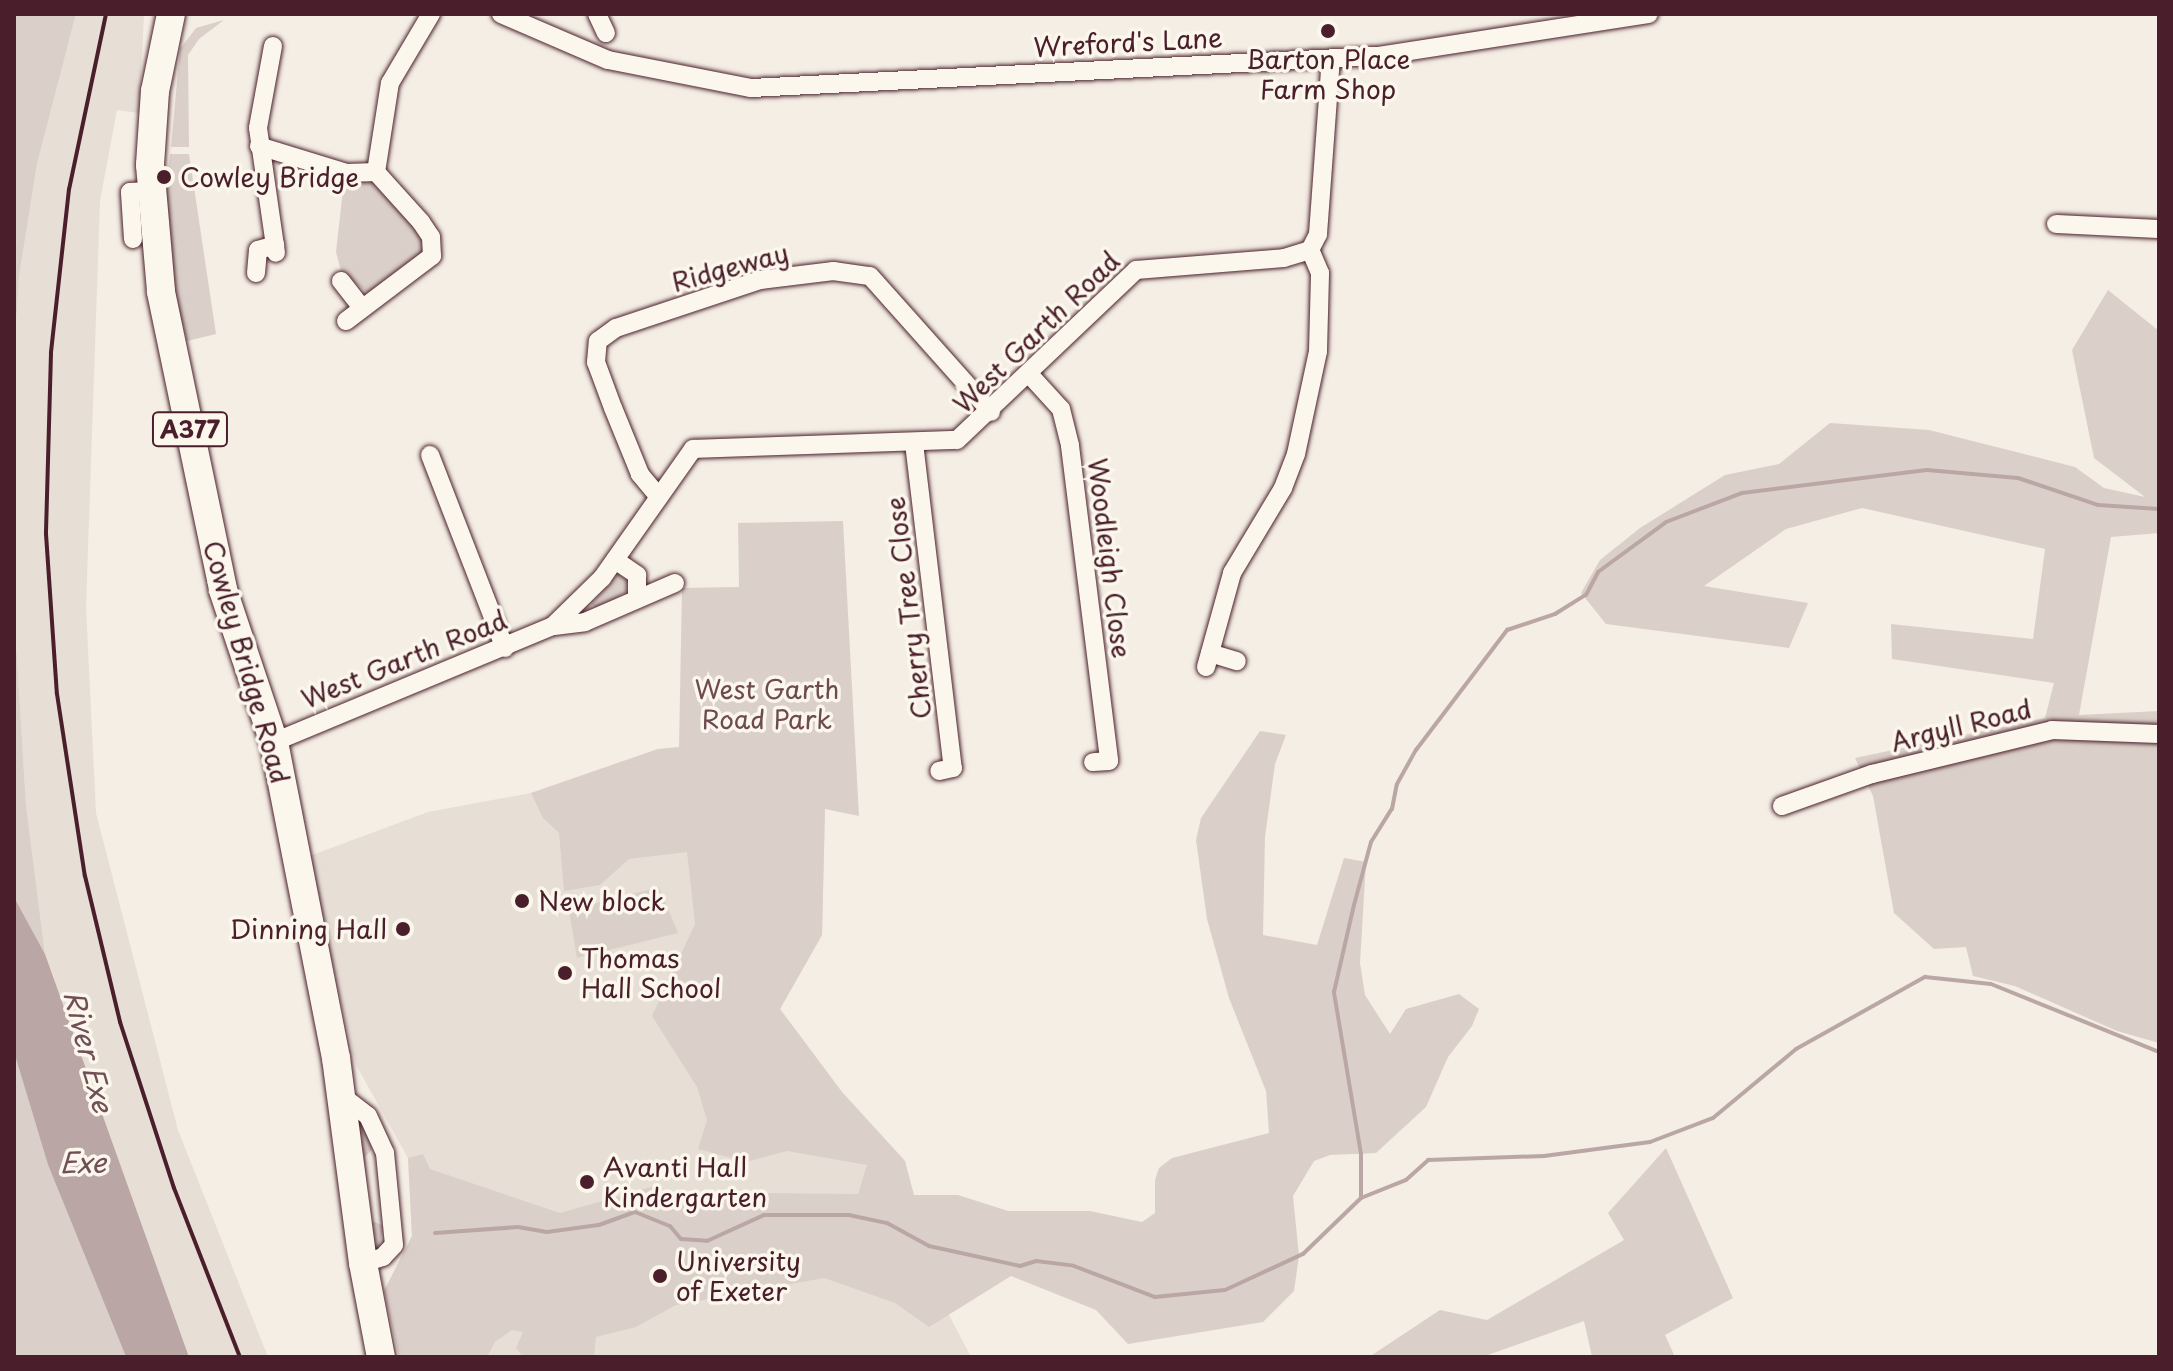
<!DOCTYPE html>
<html>
<head>
<meta charset="utf-8">
<style>
	body { margin:0 }
	#map { position:relative; width:2173px; height:1371px; overflow:hidden; background:#f4eee4; font-family:"Playpen Sans",sans-serif }
	div>[style] { position:absolute }
	[style*='--x'] { left:calc(var(--x)*1px); top:calc(var(--y)*1px); width:calc(var(--w)*1px); rotate:calc(var(--a)*1deg) }
	.built>* { inset:0; background:#e7dfd6 }
	.green>* { inset:0; background:#dbd0c9 }
	.water>* { inset:0; background:#baa7a5 }
	.stream>* { height:4px; margin:-2px; padding:0 2px; transform-origin:2px; border-radius:2px; background:#baa7a5 }
	.roads { filter:drop-shadow(0 0 2px #4a1f2b) drop-shadow(0 0 2px #4a1f2b) }
	.minor>* { height:18px; margin:-9px; padding:0 9px; transform-origin:9px; border-radius:9px; background:#fbf7ec }
	.trunk>* { height:28px; margin:-14px; padding:0 14px; transform-origin:14px; border-radius:14px; background:#fbf7ec }
	.rail>* { height:4px; margin:-2px; padding:0 2px; transform-origin:2px; border-radius:2px; background:#4a1f2b }
	.dots>* { width:22px; height:22px; translate:-50% -50%; box-sizing:border-box; border:4px solid #fbf7ec; border-radius:50% }
	span { translate:-50% -50%; white-space:nowrap; text-align:center; line-height:1.15; -webkit-text-stroke:7px #fbf7ec; paint-order:stroke }
	.shield-label span { padding:2px 6px; background:#fbf7ec; border:2px solid; border-radius:6px; -webkit-text-stroke-width:0 }
	.shield-label { font-size:24px; color:#4a1f2b; font-weight:700 }
	.street-label { font-size:26px; color:#4a1f2b }
	.poi-label { font-size:26px; color:#4a1f2b }
	.left { translate:0 -50%; text-align:left }
	.right { translate:-100% -50%; text-align:right }
	.park-label { font-size:26px; color:#6e4b52 }
	.water-label { font-size:28px; color:#714f56; font-style:italic }
	.frame { position:absolute; inset:0; border:16px solid #4a1f2b; pointer-events:none }
</style>
</head>
<body>
<div id="map">
	<div class="built">
		<div style="clip-path:polygon(76px 14px,144px 14px,139px 113px,117px 110px,100px 201px,86px 607px,96px 813px,178px 1130px,268px 1357px,189px 1357px,45px 954px,26px 805px,14px 610px,14px 357px,19px 277px,37px 164px)"></div>
		<div style="clip-path:polygon(658px 749px,825px 808px,822px 935px,780px 1009px,842px 1092px,905px 1161px,916px 1209px,896px 1214px,971px 1357px,399px 1357px,384px 1291px,412px 1236px,408px 1158px,356px 1065px,307px 857px,428px 812px,531px 793px)"></div>
	</div>
	<div class="green">
		<div style="clip-path:polygon(14px 14px,76px 14px,37px 164px,19px 277px,14px 357px)"></div>
		<div style="clip-path:polygon(224px 20px,199px 39px,188px 55px,189px 147px,171px 147px,180px 49px,196px 28px)"></div>
		<div style="clip-path:polygon(170px 154px,189px 154px,216px 334px,187px 341px,172px 287px,163px 209px)"></div>
		<div style="clip-path:polygon(344px 181px,377px 182px,424px 238px,426px 255px,369px 294px,341px 271px,336px 252px)"></div>
		<div style="clip-path:polygon(2108px 290px,2159px 331px,2159px 533px,2111px 537px,2079px 715px,2159px 711px,2159px 1043px,2117px 1031px,2015px 986px,1973px 976px,1966px 947px,1934px 949px,1894px 913px,1873px 796px,1855px 758px,2045px 718px,2054px 683px,1892px 659px,1891px 624px,2033px 639px,2045px 549px,1862px 508px,1786px 529px,1704px 586px,1808px 603px,1789px 648px,1606px 624px,1581px 593px,1600px 560px,1640px 528px,1725px 475px,1779px 464px,1830px 423px,1929px 430px,2075px 467px,2104px 488px,2145px 497px,2094px 458px,2072px 350px)"></div>
		<div style="clip-path:polygon(843px 521px,859px 816px,825px 809px,822px 935px,780px 1009px,842px 1092px,905px 1161px,914px 1195px,958px 1195px,1008px 1211px,1090px 1211px,1142px 1222px,1155px 1213px,1155px 1180px,1159px 1168px,1172px 1158px,1269px 1133px,1266px 1091px,1229px 998px,1207px 919px,1196px 840px,1201px 818px,1260px 731px,1286px 735px,1275px 764px,1265px 837px,1263px 935px,1317px 945px,1344px 858px,1366px 862px,1360px 963px,1365px 995px,1390px 1034px,1406px 1009px,1459px 994px,1479px 1009px,1472px 1026px,1448px 1057px,1426px 1107px,1376px 1153px,1330px 1155px,1314px 1161px,1293px 1196px,1299px 1256px,1294px 1291px,1263px 1322px,1128px 1344px,1096px 1310px,1011px 1276px,929px 1327px,895px 1303px,824px 1278px,676px 1305px,636px 1327px,596px 1337px,594px 1357px,523px 1357px,516px 1348px,523px 1332px,512px 1330px,495px 1342px,487px 1357px,399px 1357px,384px 1291px,412px 1236px,408px 1158px,423px 1154px,430px 1169px,560px 1213px,651px 1187px,671px 1192px,858px 1194px,867px 1165px,787px 1151px,746px 1162px,698px 1149px,707px 1120px,697px 1087px,652px 1016px,695px 924px,687px 852px,629px 859px,600px 885px,564px 891px,559px 833px,543px 818px,531px 793px,658px 749px,679px 747px,682px 588px,739px 587px,738px 523px)"></div>
		<div style="clip-path:polygon(618px 574px,628px 580px,626px 592px,598px 609px,591px 604px)"></div>
		<div style="clip-path:polygon(14px 610px,26px 805px,45px 954px,14px 897px)"></div>
		<div style="clip-path:polygon(659px 887px,678px 933px,577px 958px,569px 910px)"></div>
		<div style="clip-path:polygon(14px 1052px,48px 1165px,126px 1357px,14px 1357px)"></div>
		<div style="clip-path:polygon(358px 1124px,364px 1124px,374px 1147px,365px 1157px,370px 1220px,384px 1226px,378px 1251px,374px 1251px)"></div>
		<div style="clip-path:polygon(1666px 1148px,1733px 1298px,1665px 1335px,1675px 1357px,1592px 1357px,1584px 1321px,1482px 1357px,1369px 1357px,1440px 1310px,1487px 1320px,1624px 1240px,1608px 1213px)"></div>
	</div>
	<div class="water">
		<div style="clip-path:polygon(14px 897px,45px 954px,189px 1357px,126px 1357px,48px 1165px,14px 1052px)"></div>
	</div>
	<div class="stream">
		<div style="--x:1361;--y:1198;--w:44;--a:-90"></div>
		<div style="--x:1361;--y:1154;--w:164;--a:-99.5"></div>
		<div style="--x:1334;--y:992;--w:89;--a:-77.1"></div>
		<div style="--x:1354;--y:905;--w:65;--a:-74.9"></div>
		<div style="--x:1371;--y:842;--w:39;--a:-58"></div>
		<div style="--x:1392;--y:809;--w:25;--a:-79"></div>
		<div style="--x:1397;--y:784;--w:39;--a:-61"></div>
		<div style="--x:1416;--y:750;--w:151;--a:-52.8"></div>
		<div style="--x:1507;--y:630;--w:51;--a:-18.4"></div>
		<div style="--x:1555;--y:614;--w:36;--a:-32"></div>
		<div style="--x:1586;--y:595;--w:26;--a:-62"></div>
		<div style="--x:1598;--y:572;--w:84;--a:-36.3"></div>
		<div style="--x:1666;--y:522;--w:81;--a:-20.9"></div>
		<div style="--x:1742;--y:493;--w:186;--a:-7.1"></div>
		<div style="--x:1927;--y:470;--w:91;--a:5"></div>
		<div style="--x:2018;--y:478;--w:84;--a:18.6"></div>
		<div style="--x:2098;--y:505;--w:61;--a:3.8"></div>
		<div style="--x:435;--y:1233;--w:83;--a:-4.1"></div>
		<div style="--x:518;--y:1227;--w:29;--a:10"></div>
		<div style="--x:547;--y:1232;--w:52;--a:-7.7"></div>
		<div style="--x:599;--y:1225;--w:38;--a:-20"></div>
		<div style="--x:635;--y:1212;--w:38;--a:22"></div>
		<div style="--x:670;--y:1226;--w:17;--a:50"></div>
		<div style="--x:681;--y:1239;--w:26;--a:4"></div>
		<div style="--x:707;--y:1241;--w:63;--a:-24.5"></div>
		<div style="--x:764;--y:1215;--w:85;--a:0"></div>
		<div style="--x:849;--y:1215;--w:39;--a:12"></div>
		<div style="--x:887;--y:1223;--w:48;--a:28.7"></div>
		<div style="--x:929;--y:1246;--w:93;--a:12.4"></div>
		<div style="--x:1020;--y:1266;--w:17;--a:-17"></div>
		<div style="--x:1036;--y:1261;--w:38;--a:7"></div>
		<div style="--x:1074;--y:1266;--w:87;--a:20.9"></div>
		<div style="--x:1155;--y:1297;--w:70;--a:-5.7"></div>
		<div style="--x:1225;--y:1290;--w:86;--a:-24.8"></div>
		<div style="--x:1303;--y:1254;--w:81;--a:-44"></div>
		<div style="--x:1361;--y:1198;--w:48;--a:-21.8"></div>
		<div style="--x:1406;--y:1180;--w:30;--a:-42"></div>
		<div style="--x:1428;--y:1160;--w:116;--a:-2"></div>
		<div style="--x:1544;--y:1156;--w:107;--a:-7.5"></div>
		<div style="--x:1650;--y:1142;--w:67;--a:-20.9"></div>
		<div style="--x:1713;--y:1118;--w:108;--a:-39.7"></div>
		<div style="--x:1796;--y:1049;--w:148;--a:-29.2"></div>
		<div style="--x:1925;--y:977;--w:66;--a:6.1"></div>
		<div style="--x:1991;--y:984;--w:181;--a:22"></div>
	</div>
	<div class="roads">
		<div class="minor">
			<div style="--x:501;--y:14;--w:116;--a:23.3"></div>
			<div style="--x:608;--y:60;--w:146;--a:11.1"></div>
			<div style="--x:751;--y:88;--w:628;--a:-2.92"></div>
			<div style="--x:1378;--y:56;--w:274;--a:-8.8"></div>
			<div style="--x:597;--y:14;--w:21;--a:65"></div>
			<div style="--x:273;--y:46;--w:83;--a:100.4"></div>
			<div style="--x:258;--y:128;--w:126;--a:81.8"></div>
			<div style="--x:259;--y:146;--w:92;--a:17.1"></div>
			<div style="--x:347;--y:173;--w:29;--a:-2"></div>
			<div style="--x:2056;--y:224;--w:103;--a:2.8"></div>
			<div style="--x:133;--y:239;--w:47;--a:-93.7"></div>
			<div style="--x:130;--y:192;--w:19;--a:-3"></div>
			<div style="--x:256;--y:273;--w:23;--a:-85"></div>
			<div style="--x:258;--y:250;--w:18;--a:-16"></div>
			<div style="--x:341;--y:281;--w:33;--a:52"></div>
			<div style="--x:346;--y:321;--w:108;--a:-37.1"></div>
			<div style="--x:432;--y:256;--w:19;--a:-93"></div>
			<div style="--x:431;--y:237;--w:18;--a:-124"></div>
			<div style="--x:421;--y:222;--w:67;--a:-132"></div>
			<div style="--x:376;--y:172;--w:90;--a:-81.1"></div>
			<div style="--x:390;--y:83;--w:80;--a:-59.3"></div>
			<div style="--x:1029;--y:374;--w:47;--a:47.6"></div>
			<div style="--x:1061;--y:409;--w:38;--a:76"></div>
			<div style="--x:1070;--y:446;--w:317;--a:82.9"></div>
			<div style="--x:1109;--y:761;--w:16;--a:176"></div>
			<div style="--x:914;--y:443;--w:327;--a:83.2"></div>
			<div style="--x:953;--y:768;--w:14;--a:168"></div>
			<div style="--x:430;--y:455;--w:207;--a:68.8"></div>
			<div style="--x:659;--y:497;--w:30;--a:-130"></div>
			<div style="--x:640;--y:474;--w:71;--a:-112.2"></div>
			<div style="--x:613;--y:408;--w:49;--a:-110.3"></div>
			<div style="--x:596;--y:362;--w:21;--a:-85"></div>
			<div style="--x:598;--y:341;--w:22;--a:-36"></div>
			<div style="--x:616;--y:328;--w:152;--a:-18.4"></div>
			<div style="--x:760;--y:280;--w:74;--a:-7"></div>
			<div style="--x:833;--y:271;--w:37;--a:8"></div>
			<div style="--x:870;--y:276;--w:182;--a:48.3"></div>
			<div style="--x:615;--y:560;--w:27;--a:34"></div>
			<div style="--x:637;--y:575;--w:24;--a:90"></div>
			<div style="--x:554;--y:626;--w:31;--a:-7"></div>
			<div style="--x:585;--y:622;--w:98;--a:-23.4"></div>
			<div style="--x:1210;--y:653;--w:28;--a:17"></div>
			<div style="--x:1206;--y:667;--w:98;--a:-74.5"></div>
			<div style="--x:1232;--y:573;--w:99;--a:-59"></div>
			<div style="--x:1283;--y:488;--w:36;--a:-69"></div>
			<div style="--x:1296;--y:454;--w:105;--a:-77.9"></div>
			<div style="--x:1318;--y:351;--w:78;--a:-88.5"></div>
			<div style="--x:1320;--y:273;--w:25;--a:-113"></div>
			<div style="--x:274;--y:742;--w:302;--a:-22.6"></div>
			<div style="--x:553;--y:626;--w:69;--a:-44.4"></div>
			<div style="--x:602;--y:578;--w:158;--a:-54.8"></div>
			<div style="--x:693;--y:449;--w:264;--a:-2"></div>
			<div style="--x:957;--y:440;--w:247;--a:-43.5"></div>
			<div style="--x:1136;--y:270;--w:148;--a:-4.6"></div>
			<div style="--x:1284;--y:258;--w:27;--a:-17"></div>
			<div style="--x:1310;--y:250;--w:18;--a:-63"></div>
			<div style="--x:1318;--y:234;--w:175;--a:-85.8"></div>
			<div style="--x:1782;--y:806;--w:96;--a:-19.6"></div>
			<div style="--x:1872;--y:774;--w:185;--a:-13.7"></div>
			<div style="--x:2052;--y:730;--w:107;--a:2.1"></div>
			<div style="--x:341;--y:1095;--w:34;--a:38"></div>
			<div style="--x:368;--y:1116;--w:41;--a:65.3"></div>
			<div style="--x:385;--y:1153;--w:92;--a:84.4"></div>
			<div style="--x:394;--y:1245;--w:16;--a:133"></div>
			<div style="--x:383;--y:1257;--w:21;--a:163"></div>
		</div>
		<div class="trunk">
			<div style="--x:171;--y:14;--w:79;--a:101.7"></div>
			<div style="--x:155;--y:91;--w:74;--a:93.9"></div>
			<div style="--x:150;--y:165;--w:127;--a:85"></div>
			<div style="--x:161;--y:292;--w:304;--a:78.2"></div>
			<div style="--x:223;--y:590;--w:160;--a:71.5"></div>
			<div style="--x:274;--y:742;--w:322;--a:78.9"></div>
			<div style="--x:336;--y:1058;--w:207;--a:82.5"></div>
			<div style="--x:363;--y:1263;--w:96;--a:79.2"></div>
		</div>
	</div>
	<div class="rail">
		<div style="--x:106;--y:14;--w:179;--a:101.9"></div>
		<div style="--x:69;--y:189;--w:165;--a:96.3"></div>
		<div style="--x:51;--y:353;--w:181;--a:91.6"></div>
		<div style="--x:46;--y:534;--w:160;--a:86.1"></div>
		<div style="--x:57;--y:694;--w:184;--a:81.3"></div>
		<div style="--x:85;--y:876;--w:150;--a:76.5"></div>
		<div style="--x:120;--y:1022;--w:175;--a:72"></div>
		<div style="--x:174;--y:1188;--w:181;--a:68.7"></div>
	</div>
	<div class="dots">
		<div style="left:1328px;top:31px;background:#4a1f2b"></div>
		<div style="left:164px;top:177px;background:#4a1f2b"></div>
		<div style="left:522px;top:901px;background:#4a1f2b"></div>
		<div style="left:403px;top:929px;background:#4a1f2b"></div>
		<div style="left:565px;top:973px;background:#4a1f2b"></div>
		<div style="left:587px;top:1182px;background:#4a1f2b"></div>
		<div style="left:660px;top:1276px;background:#4a1f2b"></div>
	</div>
	<div class="shield-label">
		<span style="left:190px;top:429px">A377</span>
	</div>
	<div class="street-label">
		<span style="left:1128px;top:42px;rotate:-3deg">Wreford's Lane</span>
		<span style="left:730px;top:267px;rotate:-15deg">Ridgeway</span>
		<span style="left:1036px;top:332px;rotate:-44deg">West Garth Road</span>
		<span style="left:1110px;top:558px;rotate:83deg">Woodleigh Close</span>
		<span style="left:908px;top:608px;rotate:-97deg">Cherry Tree Close</span>
		<span style="left:404px;top:659px;rotate:-22deg">West Garth Road</span>
		<span style="left:247px;top:662px;rotate:74deg">Cowley Bridge Road</span>
		<span style="left:1961px;top:725px;rotate:-14deg">Argyll Road</span>
	</div>
	<div class="poi-label">
		<span style="left:1328px;top:74px">Barton Place<br>Farm Shop</span>
		<span class="left" style="left:180px;top:177px">Cowley Bridge</span>
		<span class="left" style="left:538px;top:901px">New block</span>
		<span class="right" style="left:387px;top:929px">Dinning Hall</span>
		<span class="left" style="left:581px;top:973px">Thomas<br>Hall School</span>
		<span class="left" style="left:603px;top:1182px">Avanti Hall<br>Kindergarten</span>
		<span class="left" style="left:676px;top:1276px">University<br>of Exeter</span>
	</div>
	<div class="park-label">
		<span style="left:767px;top:704px">West Garth<br>Road Park</span>
	</div>
	<div class="water-label">
		<span style="left:89px;top:1051px;rotate:76deg">River Exe</span>
		<span style="left:83px;top:1162px">Exe</span>
	</div>
	<div class="frame"></div>
</div>
</body>
</html>
